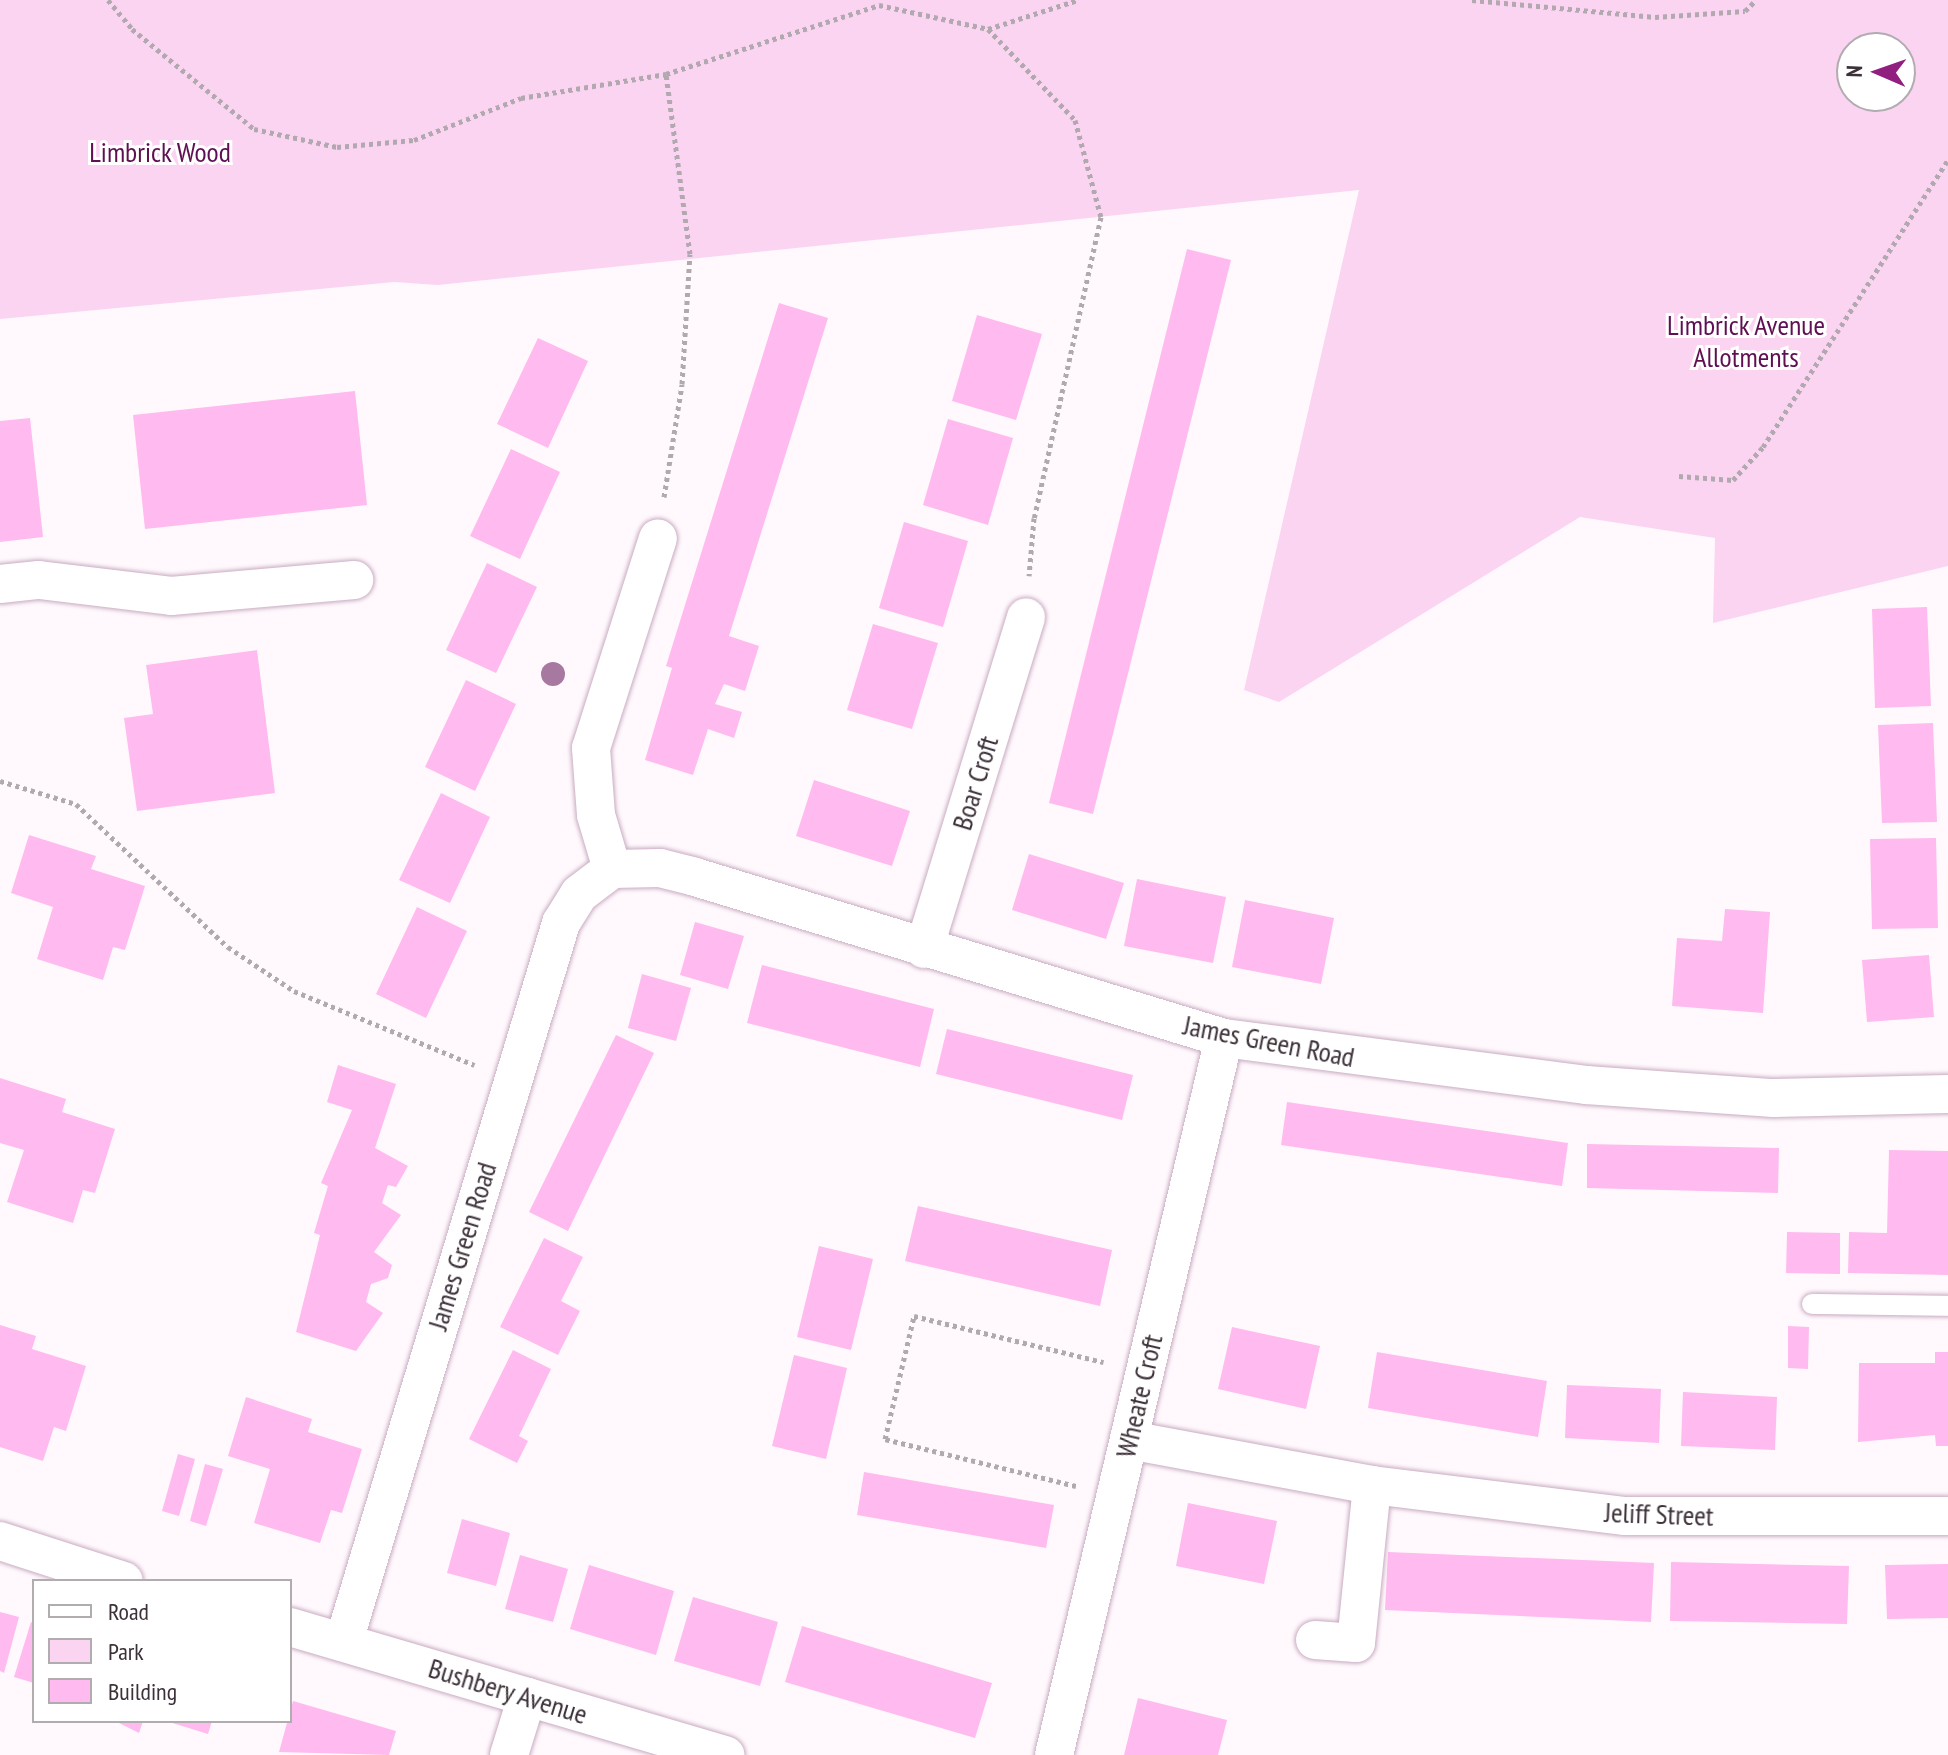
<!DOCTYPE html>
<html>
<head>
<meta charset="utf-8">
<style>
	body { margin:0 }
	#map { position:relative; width:1948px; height:1755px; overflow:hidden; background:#fff9fd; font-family:"PT Sans Narrow",sans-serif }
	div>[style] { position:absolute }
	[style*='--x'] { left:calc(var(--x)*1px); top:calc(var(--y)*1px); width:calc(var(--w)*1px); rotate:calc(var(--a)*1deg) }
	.green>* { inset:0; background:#fbd4f1 }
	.building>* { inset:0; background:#ffbaef }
	.path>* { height:5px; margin-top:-2.5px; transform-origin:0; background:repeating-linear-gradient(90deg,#b1a9af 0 4px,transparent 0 8px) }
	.roads { filter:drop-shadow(0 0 2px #c9abc1) drop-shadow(0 0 2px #c9abc1) }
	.lane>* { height:20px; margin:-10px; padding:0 10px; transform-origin:10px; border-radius:10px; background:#fff }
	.street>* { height:38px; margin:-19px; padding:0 19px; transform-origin:19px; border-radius:19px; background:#fff }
	.trees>* { width:24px; height:24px; margin:-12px; border-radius:50%; background:#a779a0 }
	span { translate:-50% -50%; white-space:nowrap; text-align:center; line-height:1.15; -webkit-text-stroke:6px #fff; paint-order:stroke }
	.park-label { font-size:28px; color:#5f1053 }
	.street-label { font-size:28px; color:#3c3039 }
	.legend { position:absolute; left:32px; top:1579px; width:260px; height:144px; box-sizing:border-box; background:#fff; border:2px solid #b1acb0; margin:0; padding:10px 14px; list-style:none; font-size:24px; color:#3c3039 }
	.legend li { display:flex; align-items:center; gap:16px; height:40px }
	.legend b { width:40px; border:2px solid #b1acb0 }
	.north { position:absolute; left:1836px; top:32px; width:80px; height:80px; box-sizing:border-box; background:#fff; border:2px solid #b1acb0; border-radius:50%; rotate:272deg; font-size:22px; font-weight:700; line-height:32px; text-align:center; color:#3c3039 }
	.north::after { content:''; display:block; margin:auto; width:28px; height:36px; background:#911f7f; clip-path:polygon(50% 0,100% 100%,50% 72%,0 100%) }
</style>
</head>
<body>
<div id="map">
	<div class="green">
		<div style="clip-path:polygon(evenodd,0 0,1948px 0,1948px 566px,1713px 623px,1715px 538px,1580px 517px,1279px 702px,1244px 690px,1359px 190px,438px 285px,394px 282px,0 319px,0 0,1852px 48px,1900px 48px,1900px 96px,1852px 96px,1852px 48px)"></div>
	</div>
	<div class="building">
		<div style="clip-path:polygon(1187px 249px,1231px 260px,1093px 814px,1049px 803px)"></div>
		<div style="clip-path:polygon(779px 303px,828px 318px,729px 636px,759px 646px,745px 691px,724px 684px,715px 704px,742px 712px,734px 738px,708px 729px,693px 775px,645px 760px,672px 668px,666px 666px)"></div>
		<div style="clip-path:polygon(977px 315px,1042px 334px,1016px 420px,952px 401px)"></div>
		<div style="clip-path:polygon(538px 338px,588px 361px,548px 448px,497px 424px)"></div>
		<div style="clip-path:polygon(355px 391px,367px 505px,145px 529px,133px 415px)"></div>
		<div style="clip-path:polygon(30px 418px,43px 537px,0 542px,0 421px)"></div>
		<div style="clip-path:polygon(948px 419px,1013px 438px,988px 525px,923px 505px)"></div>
		<div style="clip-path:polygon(511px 449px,560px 472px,520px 559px,470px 536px)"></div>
		<div style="clip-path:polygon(904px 522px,968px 541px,943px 627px,879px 608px)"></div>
		<div style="clip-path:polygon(487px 563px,537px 587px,496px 673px,446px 650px)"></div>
		<div style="clip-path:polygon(1927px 607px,1931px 706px,1875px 708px,1872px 609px)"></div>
		<div style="clip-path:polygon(873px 624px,938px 643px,912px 729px,847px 710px)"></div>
		<div style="clip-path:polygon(257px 650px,275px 793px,137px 811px,124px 718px,153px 714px,146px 665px)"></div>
		<div style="clip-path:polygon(466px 680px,516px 704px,475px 791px,425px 767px)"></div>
		<div style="clip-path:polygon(1933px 723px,1937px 822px,1882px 823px,1878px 725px)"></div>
		<div style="clip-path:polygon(814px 780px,910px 811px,892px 866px,796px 836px)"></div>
		<div style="clip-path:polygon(441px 793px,490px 817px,450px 903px,399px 880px)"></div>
		<div style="clip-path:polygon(29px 835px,96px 856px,91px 869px,145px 886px,125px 950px,113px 947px,103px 980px,37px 959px,53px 907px,11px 893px)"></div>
		<div style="clip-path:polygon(1936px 838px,1938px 928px,1872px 929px,1870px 839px)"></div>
		<div style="clip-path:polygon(1029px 854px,1124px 883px,1106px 939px,1012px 910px)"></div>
		<div style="clip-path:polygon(1137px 879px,1226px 897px,1213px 963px,1124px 946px)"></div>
		<div style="clip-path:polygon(1245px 900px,1334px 918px,1321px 984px,1232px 967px)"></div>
		<div style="clip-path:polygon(417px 907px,467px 931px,426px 1018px,376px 994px)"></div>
		<div style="clip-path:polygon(1725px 909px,1770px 912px,1763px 1013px,1672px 1006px,1677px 938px,1722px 941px)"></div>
		<div style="clip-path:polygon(695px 922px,744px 936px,728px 989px,680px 975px)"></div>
		<div style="clip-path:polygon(1929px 955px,1934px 1017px,1867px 1022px,1862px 960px)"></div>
		<div style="clip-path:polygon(762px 965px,934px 1009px,920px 1067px,747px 1023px)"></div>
		<div style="clip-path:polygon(642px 974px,691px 988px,676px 1041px,628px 1028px)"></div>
		<div style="clip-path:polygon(947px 1029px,1133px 1075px,1122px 1120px,936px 1074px)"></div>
		<div style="clip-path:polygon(616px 1035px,654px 1053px,568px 1231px,529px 1212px)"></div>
		<div style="clip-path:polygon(338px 1065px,396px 1084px,375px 1148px,408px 1166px,396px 1187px,388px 1185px,382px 1203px,401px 1215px,374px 1252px,392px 1265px,388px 1278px,371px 1284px,366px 1302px,383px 1313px,356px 1351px,296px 1332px,320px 1235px,314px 1233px,328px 1186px,321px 1183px,352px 1110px,327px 1102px)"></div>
		<div style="clip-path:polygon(0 1078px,66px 1099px,62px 1112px,115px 1129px,95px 1193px,83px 1190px,73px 1223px,7px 1202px,24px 1150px,0 1143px)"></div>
		<div style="clip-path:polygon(1287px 1102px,1568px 1143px,1562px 1186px,1281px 1145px)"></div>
		<div style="clip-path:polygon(1587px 1144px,1779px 1148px,1778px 1193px,1587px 1188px)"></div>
		<div style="clip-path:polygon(1889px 1150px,1948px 1151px,1948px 1275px,1848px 1273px,1849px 1232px,1887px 1233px)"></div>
		<div style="clip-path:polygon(918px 1206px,1112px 1250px,1100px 1306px,905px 1261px)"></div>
		<div style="clip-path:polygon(1787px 1232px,1840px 1233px,1840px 1274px,1786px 1273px)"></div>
		<div style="clip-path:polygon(544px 1238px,583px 1257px,561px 1301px,580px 1311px,558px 1355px,500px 1327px)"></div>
		<div style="clip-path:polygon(819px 1246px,873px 1259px,851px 1350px,797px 1337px)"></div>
		<div style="clip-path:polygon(0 1325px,36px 1336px,32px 1349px,86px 1366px,66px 1431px,54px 1427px,43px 1461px,0 1447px)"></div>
		<div style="clip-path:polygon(1788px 1326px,1809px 1327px,1808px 1369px,1788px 1368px)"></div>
		<div style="clip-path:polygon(1232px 1327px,1320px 1346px,1306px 1409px,1218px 1389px)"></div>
		<div style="clip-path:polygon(513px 1350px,551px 1369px,519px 1436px,528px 1441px,517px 1463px,469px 1439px)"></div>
		<div style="clip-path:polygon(1377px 1352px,1547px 1381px,1538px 1437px,1368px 1408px)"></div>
		<div style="clip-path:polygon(1935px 1352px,1948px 1352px,1948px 1446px,1936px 1446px,1935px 1435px,1858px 1442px,1859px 1363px,1935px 1363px)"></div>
		<div style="clip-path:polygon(794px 1355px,847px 1368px,826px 1459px,772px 1446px)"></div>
		<div style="clip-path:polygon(1567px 1385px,1661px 1389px,1659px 1443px,1565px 1438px)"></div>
		<div style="clip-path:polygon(1683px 1392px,1777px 1397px,1775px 1450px,1681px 1446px)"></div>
		<div style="clip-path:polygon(246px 1397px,312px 1419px,308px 1432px,362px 1449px,342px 1513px,331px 1510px,320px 1543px,254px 1523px,270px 1469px,228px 1456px)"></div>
		<div style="clip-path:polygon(178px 1454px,195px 1459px,179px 1516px,162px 1511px)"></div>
		<div style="clip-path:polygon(205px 1464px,223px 1469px,206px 1526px,190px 1521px)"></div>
		<div style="clip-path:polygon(864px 1472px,1054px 1505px,1046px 1548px,857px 1515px)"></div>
		<div style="clip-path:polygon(1188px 1503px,1277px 1521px,1264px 1584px,1176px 1566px)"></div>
		<div style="clip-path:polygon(462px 1519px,510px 1533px,496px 1586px,447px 1573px)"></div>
		<div style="clip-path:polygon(1388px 1552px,1654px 1563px,1651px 1622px,1385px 1610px)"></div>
		<div style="clip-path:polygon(520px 1555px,568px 1569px,553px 1622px,505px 1609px)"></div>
		<div style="clip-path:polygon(1671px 1562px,1849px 1566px,1847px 1624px,1670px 1621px)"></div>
		<div style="clip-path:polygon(1948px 1564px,1948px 1618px,1887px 1619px,1885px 1565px)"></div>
		<div style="clip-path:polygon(589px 1565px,674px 1591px,656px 1655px,570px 1629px)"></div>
		<div style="clip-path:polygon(693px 1597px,778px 1622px,760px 1686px,674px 1661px)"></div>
		<div style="clip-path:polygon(0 1612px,19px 1617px,4px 1673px,0 1671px)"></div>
		<div style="clip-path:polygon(31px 1622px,34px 1623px,34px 1683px,14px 1677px)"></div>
		<div style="clip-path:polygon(802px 1626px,992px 1683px,975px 1738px,785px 1682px)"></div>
		<div style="clip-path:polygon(1138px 1698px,1227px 1720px,1218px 1755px,1124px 1755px)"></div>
		<div style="clip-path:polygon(293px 1701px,396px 1731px,389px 1755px,279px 1752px)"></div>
		<div style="clip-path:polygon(115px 1721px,143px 1721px,139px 1733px)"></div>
		<div style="clip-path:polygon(166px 1721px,212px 1721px,208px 1734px)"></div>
	</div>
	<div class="path">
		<div style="--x:108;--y:0;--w:38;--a:50"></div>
		<div style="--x:132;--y:29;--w:158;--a:39.3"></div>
		<div style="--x:254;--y:129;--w:85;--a:12.2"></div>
		<div style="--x:337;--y:147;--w:77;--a:-5.2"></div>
		<div style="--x:414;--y:140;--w:115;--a:-21.4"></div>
		<div style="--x:521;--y:98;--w:147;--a:-9.4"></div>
		<div style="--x:666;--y:74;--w:224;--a:-17.9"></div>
		<div style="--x:879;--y:5;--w:112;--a:12.4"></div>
		<div style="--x:988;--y:29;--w:126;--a:46.3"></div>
		<div style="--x:1075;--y:120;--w:100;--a:75"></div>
		<div style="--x:1101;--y:217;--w:308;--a:102.5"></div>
		<div style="--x:1034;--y:518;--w:58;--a:94.9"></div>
		<div style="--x:1472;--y:0;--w:184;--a:5.3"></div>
		<div style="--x:1655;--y:17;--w:90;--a:-3.8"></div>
		<div style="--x:1745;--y:11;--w:16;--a:-45"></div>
		<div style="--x:988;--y:29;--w:95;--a:-17.9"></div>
		<div style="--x:1679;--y:476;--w:54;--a:4.2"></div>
		<div style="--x:1733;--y:480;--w:45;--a:-47.7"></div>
		<div style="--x:1763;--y:447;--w:341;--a:-57.2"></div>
		<div style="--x:664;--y:497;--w:114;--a:-80.9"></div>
		<div style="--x:682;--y:384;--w:130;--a:-86.5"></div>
		<div style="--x:690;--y:254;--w:182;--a:-97.6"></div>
		<div style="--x:0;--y:781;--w:79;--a:16.8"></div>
		<div style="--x:76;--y:804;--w:209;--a:43.3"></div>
		<div style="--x:228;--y:947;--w:79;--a:33.7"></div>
		<div style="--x:294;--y:991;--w:195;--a:22.3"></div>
		<div style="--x:1076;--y:1486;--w:197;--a:-166.2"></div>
		<div style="--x:885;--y:1439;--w:126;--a:-76.7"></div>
		<div style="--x:914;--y:1316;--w:195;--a:13.7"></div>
	</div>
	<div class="roads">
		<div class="lane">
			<div style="--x:1812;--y:1304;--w:136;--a:0.8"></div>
		</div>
		<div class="street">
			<div style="--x:0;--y:584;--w:39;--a:-6"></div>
			<div style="--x:39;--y:580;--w:133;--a:6.9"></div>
			<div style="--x:171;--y:596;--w:184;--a:-5"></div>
			<div style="--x:612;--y:869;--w:56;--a:-106.5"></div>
			<div style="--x:596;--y:815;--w:67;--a:-94.3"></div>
			<div style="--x:591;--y:748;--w:220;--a:-72.3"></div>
			<div style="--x:924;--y:949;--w:347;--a:-72.9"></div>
			<div style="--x:1129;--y:1440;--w:247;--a:10.5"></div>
			<div style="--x:1372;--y:1485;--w:255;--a:7"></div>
			<div style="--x:1625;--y:1516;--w:323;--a:0"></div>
			<div style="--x:0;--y:1541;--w:130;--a:17.9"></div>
			<div style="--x:290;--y:1627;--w:454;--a:16.4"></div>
			<div style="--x:1315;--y:1640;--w:41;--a:4.2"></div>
			<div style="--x:1356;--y:1643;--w:159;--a:-84.2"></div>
			<div style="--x:344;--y:1641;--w:750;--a:-73.18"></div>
			<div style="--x:561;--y:923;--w:34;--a:-58"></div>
			<div style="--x:579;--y:894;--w:41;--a:-37.1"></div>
			<div style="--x:612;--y:869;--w:48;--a:-1.2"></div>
			<div style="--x:660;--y:868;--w:36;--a:14"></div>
			<div style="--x:695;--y:877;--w:553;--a:16.93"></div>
			<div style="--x:1224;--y:1038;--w:365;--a:7.4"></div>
			<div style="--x:1586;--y:1085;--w:188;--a:4"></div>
			<div style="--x:1774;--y:1098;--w:174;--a:-1.3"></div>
			<div style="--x:509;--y:1755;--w:61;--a:-72.8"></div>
			<div style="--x:1054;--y:1755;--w:737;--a:-76.66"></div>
		</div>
	</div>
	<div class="trees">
		<div style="left:553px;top:674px"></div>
	</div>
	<div class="park-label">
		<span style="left:160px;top:152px">Limbrick Wood</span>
		<span style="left:1746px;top:341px">Limbrick Avenue<br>Allotments</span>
	</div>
	<div class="street-label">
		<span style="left:975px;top:783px;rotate:-73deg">Boar Croft</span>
		<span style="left:1269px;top:1041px;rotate:11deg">James Green Road</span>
		<span style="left:462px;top:1246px;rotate:-73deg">James Green Road</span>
		<span style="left:1139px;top:1396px;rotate:-77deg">Wheate Croft</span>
		<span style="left:1659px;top:1514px;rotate:2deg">Jeliff Street</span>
		<span style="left:508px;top:1691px;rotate:17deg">Bushbery Avenue</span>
	</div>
	<ul class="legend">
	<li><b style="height:10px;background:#fff"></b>Road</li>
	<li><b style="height:22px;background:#fbd4f1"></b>Park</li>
	<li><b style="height:22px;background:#ffbaef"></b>Building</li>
	</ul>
	<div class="north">N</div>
</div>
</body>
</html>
